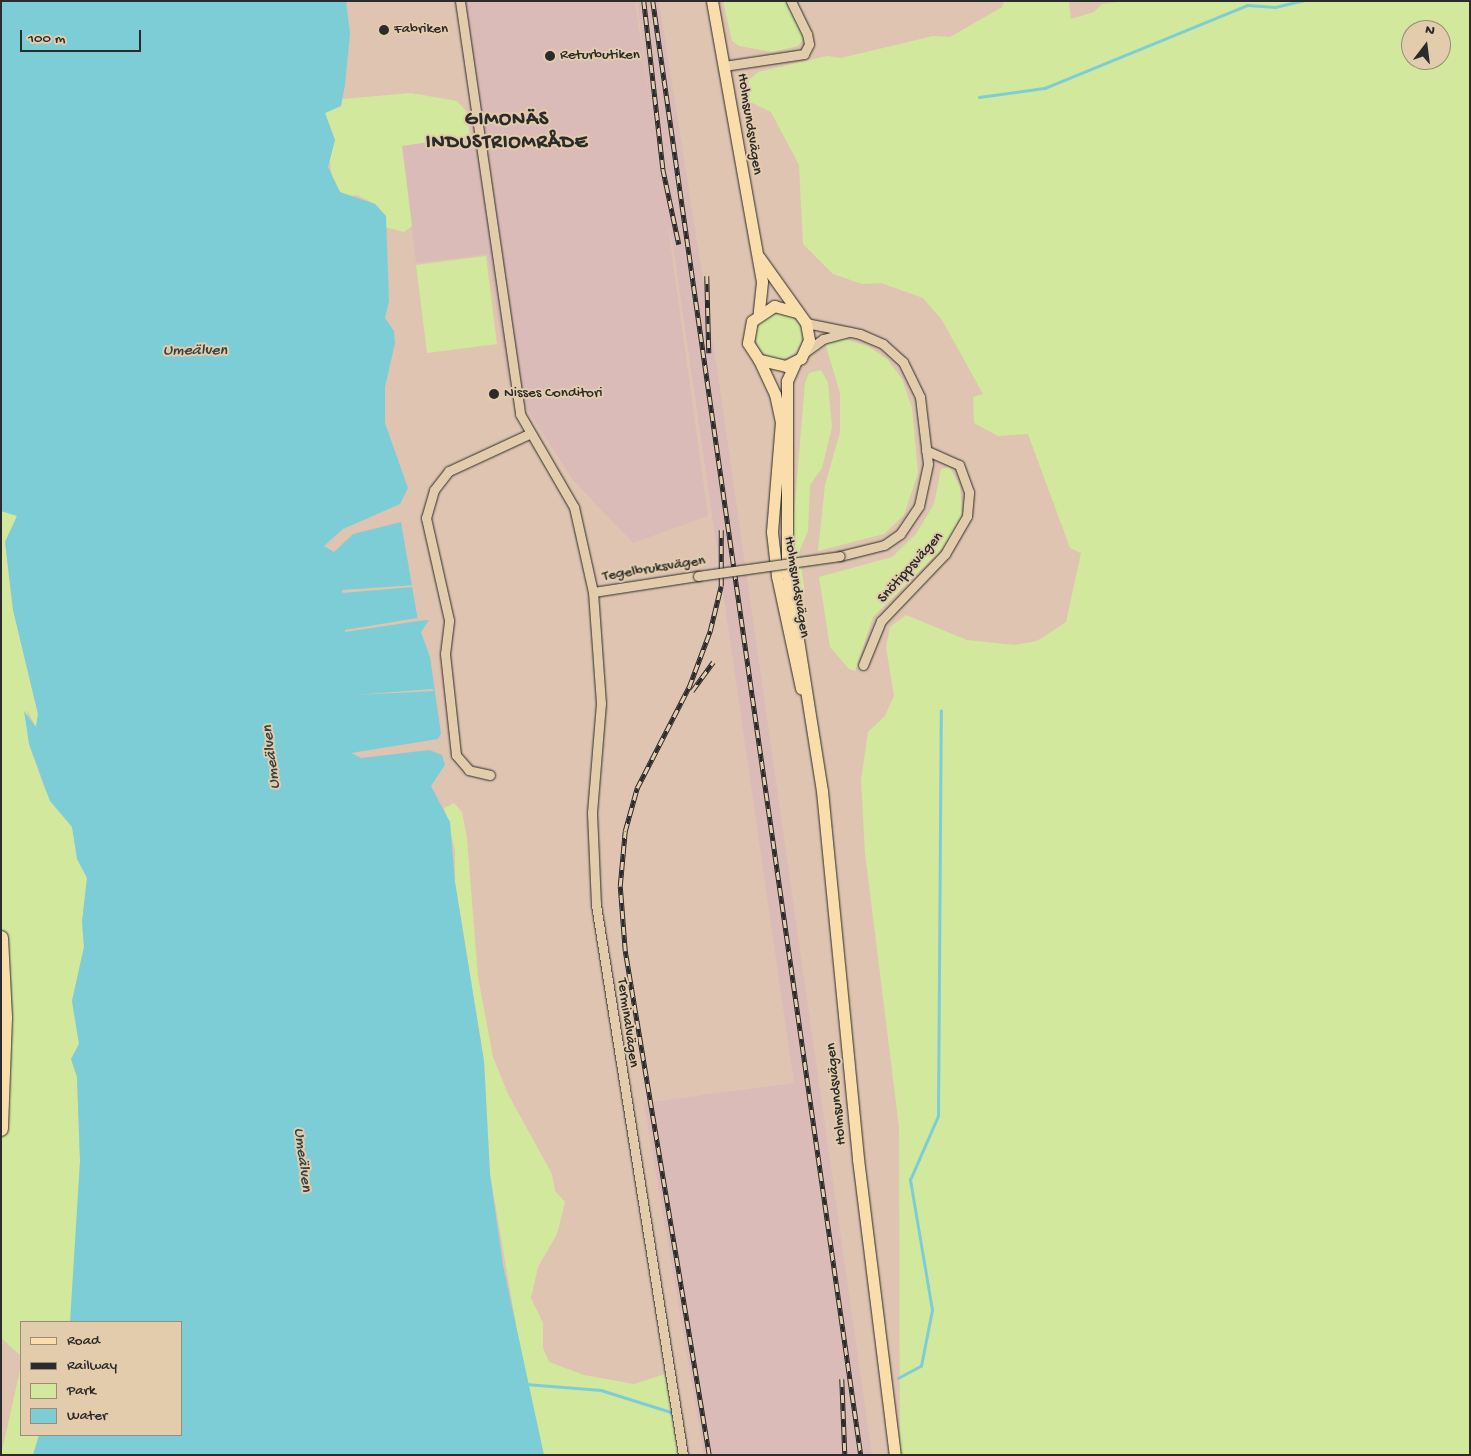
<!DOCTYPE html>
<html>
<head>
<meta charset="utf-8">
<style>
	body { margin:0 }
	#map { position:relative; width:1471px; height:1456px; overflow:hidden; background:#dfc4b1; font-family:"Gochi Hand",sans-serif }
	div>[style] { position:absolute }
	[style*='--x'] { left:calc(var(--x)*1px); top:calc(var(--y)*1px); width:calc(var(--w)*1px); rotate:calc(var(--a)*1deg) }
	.built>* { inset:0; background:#dbbbb7 }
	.green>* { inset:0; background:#d2e89d }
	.round { border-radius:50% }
	.water>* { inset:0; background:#7dcdd7 }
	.pier>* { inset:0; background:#dfc4b1 }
	.stream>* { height:2.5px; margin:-1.25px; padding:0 1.25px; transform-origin:1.25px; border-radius:1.25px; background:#7dcdd7 }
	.roads { filter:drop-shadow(0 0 1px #2b2b2b) drop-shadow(0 0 1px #2b2b2b) }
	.minor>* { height:9px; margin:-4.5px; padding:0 4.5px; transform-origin:4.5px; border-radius:4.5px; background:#e2ccac }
	.major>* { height:11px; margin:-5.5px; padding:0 5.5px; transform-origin:5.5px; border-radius:5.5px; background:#f9deab }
	.highway>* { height:14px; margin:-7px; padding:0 7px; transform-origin:7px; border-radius:7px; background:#f9deab }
	.rail>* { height:4.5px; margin-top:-2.25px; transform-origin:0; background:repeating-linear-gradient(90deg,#e2ccac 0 8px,#2b2b2b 0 16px); box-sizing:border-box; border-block:1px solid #2b2b2b }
	.bridges { filter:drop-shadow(0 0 1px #2b2b2b) drop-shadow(0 0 1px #2b2b2b) }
	.minor-bridge>* { height:9px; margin:-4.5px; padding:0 4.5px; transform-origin:4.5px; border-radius:4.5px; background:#e2ccac }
	.dots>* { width:14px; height:14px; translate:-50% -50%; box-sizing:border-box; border:2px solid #e2ccac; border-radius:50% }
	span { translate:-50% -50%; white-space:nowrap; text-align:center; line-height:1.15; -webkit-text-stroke:4px #e2ccac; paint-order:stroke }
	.poi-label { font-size:15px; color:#2b2b2b }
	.left { translate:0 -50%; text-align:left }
	.street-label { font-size:15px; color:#2b2b2b }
	.water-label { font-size:16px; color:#374345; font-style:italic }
	.district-label { font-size:20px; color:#2b2b2b; font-weight:700; letter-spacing:1px }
	.frame { position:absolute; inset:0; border:2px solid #2b2b2b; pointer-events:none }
	.legend { position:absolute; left:20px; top:1321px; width:162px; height:115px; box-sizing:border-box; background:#e2ccac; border:1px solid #998c78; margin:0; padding:6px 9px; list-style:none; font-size:15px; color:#2b2b2b }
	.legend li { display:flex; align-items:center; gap:10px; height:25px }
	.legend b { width:25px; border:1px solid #998c78 }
	.north { position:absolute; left:1401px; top:20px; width:50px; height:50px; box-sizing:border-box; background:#e2ccac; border:1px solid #998c78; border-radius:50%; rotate:15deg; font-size:14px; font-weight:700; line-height:20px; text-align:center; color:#2b2b2b }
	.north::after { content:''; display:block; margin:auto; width:18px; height:22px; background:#2b2b2b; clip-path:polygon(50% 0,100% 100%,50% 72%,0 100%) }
	.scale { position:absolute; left:20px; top:30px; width:121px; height:22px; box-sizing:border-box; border:2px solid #2b2b2b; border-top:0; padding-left:6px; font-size:15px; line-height:18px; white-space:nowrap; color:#2b2b2b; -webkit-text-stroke:4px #e2ccac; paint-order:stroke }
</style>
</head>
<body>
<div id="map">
	<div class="built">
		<div style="clip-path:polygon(460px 1px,635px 1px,651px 110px,637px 1px,659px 1px,717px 368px,872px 1455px,704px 1455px,644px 1103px,794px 1083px,673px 245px,668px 227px,708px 516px,633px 543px,573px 480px,507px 378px,488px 254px,416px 263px,402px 145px,479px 135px)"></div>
	</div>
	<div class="green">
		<div style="clip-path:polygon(723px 1px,787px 1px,804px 38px,798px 46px,772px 52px,739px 46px,732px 41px)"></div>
		<div style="clip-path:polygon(evenodd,1004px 1px,1069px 1px,1071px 19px,1094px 12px,1102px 4px,1127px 1px,1470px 1px,1470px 1455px,900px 1455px,899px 1127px,865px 853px,861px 780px,868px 732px,885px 716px,894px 696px,886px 647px,890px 627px,906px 615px,967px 640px,1015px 645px,1037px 641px,1066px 622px,1081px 553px,1070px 548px,1028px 434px,998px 436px,974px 423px,973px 397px,983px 394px,942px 320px,923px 298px,881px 283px,862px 284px,833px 274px,803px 244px,799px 165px,771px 112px,748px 101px,749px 80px,758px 72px,827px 56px,841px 58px,933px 36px,950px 37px,1002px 7px,1004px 1px,1411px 30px,1441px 30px,1441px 60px,1411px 60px,1411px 30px)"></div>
		<div style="clip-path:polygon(411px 93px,457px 101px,466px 111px,470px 136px,402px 146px,412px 226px,404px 232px,384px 227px,386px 216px,375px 204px,357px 195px,346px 197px,333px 185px,329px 154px,335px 140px,325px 113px,341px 106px,342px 99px)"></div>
		<div style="clip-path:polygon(486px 256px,497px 344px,427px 353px,416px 265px)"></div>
		<div class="round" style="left:756px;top:313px;width:46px;height:46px"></div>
		<div style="clip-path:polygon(840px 338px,868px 346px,888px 360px,902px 379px,912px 408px,918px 473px,904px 515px,884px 534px,818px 551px,825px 485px,840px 432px,840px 393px,825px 343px)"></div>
		<div style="clip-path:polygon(821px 370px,828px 383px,832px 427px,822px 468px,810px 485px,808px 531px,799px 552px,805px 593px,797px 591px,791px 556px,794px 514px,805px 383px,809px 373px)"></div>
		<div style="clip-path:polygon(950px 467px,960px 487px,962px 516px,948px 543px,873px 617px,855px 671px,849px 669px,830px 647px,819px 577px,892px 557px,916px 534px,934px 504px,941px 469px)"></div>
		<div style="clip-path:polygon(1px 511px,17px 516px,5px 542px,13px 610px,38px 714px,36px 727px,27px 710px,29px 744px,45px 790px,72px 827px,87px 878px,82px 922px,84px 947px,72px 1001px,79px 1044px,71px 1059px,77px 1077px,80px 1161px,72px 1316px,70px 1322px,21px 1322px,21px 1356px,1px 1338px)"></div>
		<div style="clip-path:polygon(454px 803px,462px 812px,467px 838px,478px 977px,493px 1057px,508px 1094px,552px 1174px,555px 1191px,565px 1202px,557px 1234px,538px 1267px,531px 1298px,543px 1323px,543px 1348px,549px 1362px,584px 1375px,634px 1384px,665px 1374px,678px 1455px,544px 1455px,528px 1394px,490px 1174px,484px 1061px,455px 882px,455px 850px,444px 808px)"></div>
		<div style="clip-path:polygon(21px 1366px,21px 1435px,39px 1435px,33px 1455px,1px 1455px)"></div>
	</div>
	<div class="water">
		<div style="clip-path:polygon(1px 1px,346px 1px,350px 34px,345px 85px,341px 106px,325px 113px,335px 140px,328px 167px,340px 192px,375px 204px,386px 216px,389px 301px,385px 318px,394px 331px,395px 343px,385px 387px,385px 423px,408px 488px,400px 504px,343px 529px,324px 546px,334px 552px,353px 534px,401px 522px,418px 621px,429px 620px,421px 632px,430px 657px,441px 734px,438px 739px,351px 753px,361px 758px,429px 750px,442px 755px,445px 765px,431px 786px,450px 822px,455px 882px,484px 1061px,490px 1174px,503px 1265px,544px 1455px,33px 1455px,39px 1435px,181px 1435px,181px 1322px,70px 1322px,80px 1161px,77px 1077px,71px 1059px,79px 1044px,72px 1001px,84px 947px,82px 922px,87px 878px,77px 859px,72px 827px,50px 801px,29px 744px,24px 711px,36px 727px,38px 714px,13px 610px,5px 542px,17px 516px,1px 511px)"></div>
	</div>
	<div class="pier">
		<div style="clip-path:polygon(415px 585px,412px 587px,343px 593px,342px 590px)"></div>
		<div style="clip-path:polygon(417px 618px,418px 621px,345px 632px,345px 630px)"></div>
		<div style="clip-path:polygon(432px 689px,434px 691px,354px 695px)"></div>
	</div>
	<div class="stream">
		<div style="--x:979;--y:97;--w:67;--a:-7.8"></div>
		<div style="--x:1045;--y:88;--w:218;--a:-22.3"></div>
		<div style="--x:1247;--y:5;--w:28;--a:4"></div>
		<div style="--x:1275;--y:7;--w:28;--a:-13"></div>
		<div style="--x:898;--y:1378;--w:26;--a:-28"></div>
		<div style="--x:921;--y:1366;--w:57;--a:-78.9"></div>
		<div style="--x:932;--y:1310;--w:132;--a:-99.6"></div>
		<div style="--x:910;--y:1180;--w:70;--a:-66.4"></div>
		<div style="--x:938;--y:1116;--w:405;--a:-89.6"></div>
		<div style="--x:526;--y:1384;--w:75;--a:4.6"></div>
		<div style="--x:601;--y:1390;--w:77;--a:17.5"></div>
	</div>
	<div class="roads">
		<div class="minor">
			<div style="--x:460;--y:1;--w:417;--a:81.7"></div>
			<div style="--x:520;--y:414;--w:108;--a:59.9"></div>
			<div style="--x:574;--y:507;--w:87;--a:77.4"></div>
			<div style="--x:593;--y:592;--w:111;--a:85.9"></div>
			<div style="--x:601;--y:703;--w:110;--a:94.7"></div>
			<div style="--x:592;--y:813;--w:92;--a:87.5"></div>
			<div style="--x:596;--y:905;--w:557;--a:81.01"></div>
			<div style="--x:724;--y:66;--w:81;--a:-8.5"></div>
			<div style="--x:804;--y:54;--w:11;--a:-63"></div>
			<div style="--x:809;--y:44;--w:10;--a:-101"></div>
			<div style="--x:807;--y:34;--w:37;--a:-116"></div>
			<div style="--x:806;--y:323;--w:55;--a:11.5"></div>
			<div style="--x:860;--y:334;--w:25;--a:23"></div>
			<div style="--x:883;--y:344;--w:27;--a:42"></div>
			<div style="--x:903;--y:362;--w:39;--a:64"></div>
			<div style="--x:920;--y:397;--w:67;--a:83.2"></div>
			<div style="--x:928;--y:464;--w:43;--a:102.1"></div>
			<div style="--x:919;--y:506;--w:34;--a:124"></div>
			<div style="--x:900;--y:534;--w:19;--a:145"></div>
			<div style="--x:884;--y:545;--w:45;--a:166"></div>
			<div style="--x:805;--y:352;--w:22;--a:-36"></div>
			<div style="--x:823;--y:339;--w:28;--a:-15"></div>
			<div style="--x:593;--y:592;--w:106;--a:-8.7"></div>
			<div style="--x:863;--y:665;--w:48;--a:-67.8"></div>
			<div style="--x:881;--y:621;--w:93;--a:-46.3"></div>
			<div style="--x:945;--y:554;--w:44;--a:-59.9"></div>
			<div style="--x:967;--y:516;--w:24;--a:-85"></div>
			<div style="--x:969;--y:492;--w:29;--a:-110"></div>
			<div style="--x:959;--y:465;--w:36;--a:-156"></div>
			<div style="--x:490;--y:775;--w:22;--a:-167"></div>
			<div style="--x:469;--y:770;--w:20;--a:-131"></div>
			<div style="--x:456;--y:755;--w:102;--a:-96.2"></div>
			<div style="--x:445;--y:654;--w:34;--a:-83"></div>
			<div style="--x:449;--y:620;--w:105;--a:-102.7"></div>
			<div style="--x:426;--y:518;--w:29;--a:-74"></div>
			<div style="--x:434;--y:490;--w:24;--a:-52"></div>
			<div style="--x:449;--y:471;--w:88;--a:-24.8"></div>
		</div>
		<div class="major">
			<div style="--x:712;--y:1;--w:285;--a:79.9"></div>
			<div style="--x:762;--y:282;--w:31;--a:96"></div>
			<div style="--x:759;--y:257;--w:81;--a:54.5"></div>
			<div style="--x:806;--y:323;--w:17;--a:80"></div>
			<div style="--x:809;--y:340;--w:20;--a:114"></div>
			<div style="--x:801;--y:358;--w:17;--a:152"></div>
			<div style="--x:786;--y:366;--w:28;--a:-167"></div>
			<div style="--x:759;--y:360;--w:20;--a:-123"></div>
			<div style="--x:748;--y:343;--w:22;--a:-80"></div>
			<div style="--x:752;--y:321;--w:27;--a:-34"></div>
			<div style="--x:774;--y:306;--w:23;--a:15"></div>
			<div style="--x:759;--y:360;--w:38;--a:65"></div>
			<div style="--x:775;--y:394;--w:29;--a:78"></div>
			<div style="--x:781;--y:422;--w:110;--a:94.7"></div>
			<div style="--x:772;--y:532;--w:44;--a:83.5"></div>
			<div style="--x:777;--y:576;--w:115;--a:77.9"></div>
			<div style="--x:795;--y:363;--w:20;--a:114"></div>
			<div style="--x:787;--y:381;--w:189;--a:90"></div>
			<div style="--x:787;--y:570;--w:224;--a:81"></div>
			<div style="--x:822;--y:791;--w:370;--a:84.4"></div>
			<div style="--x:858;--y:1159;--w:298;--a:82.9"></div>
		</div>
		<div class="highway">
			<div style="--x:1;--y:938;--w:80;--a:87.1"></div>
			<div style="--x:5;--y:1018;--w:111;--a:92.1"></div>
		</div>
	</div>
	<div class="rail">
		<div style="--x:644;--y:1;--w:169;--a:83.5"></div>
		<div style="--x:663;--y:169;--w:77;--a:78"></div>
		<div style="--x:653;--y:1;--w:1469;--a:81.86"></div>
		<div style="--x:707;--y:276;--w:77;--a:88.5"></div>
		<div style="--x:692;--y:691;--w:36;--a:-54"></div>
		<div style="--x:842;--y:1379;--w:76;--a:87.7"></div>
		<div style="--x:709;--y:1455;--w:511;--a:-99.46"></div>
		<div style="--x:625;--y:951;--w:65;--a:-94.4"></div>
		<div style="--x:620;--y:886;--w:55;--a:-84.8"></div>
		<div style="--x:625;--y:831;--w:45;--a:-74.4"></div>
		<div style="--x:637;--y:788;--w:114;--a:-62.8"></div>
		<div style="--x:689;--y:687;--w:60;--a:-69.4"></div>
		<div style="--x:710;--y:631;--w:46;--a:-76.3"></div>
		<div style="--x:721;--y:586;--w:56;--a:-90"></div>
	</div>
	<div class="bridges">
		<div class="minor-bridge">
			<div style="--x:698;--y:576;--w:143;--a:-8"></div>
		</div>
	</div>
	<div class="dots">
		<div style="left:384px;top:30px;background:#2b2b2b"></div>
		<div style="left:550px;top:56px;background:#2b2b2b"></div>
		<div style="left:494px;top:394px;background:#2b2b2b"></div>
	</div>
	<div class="poi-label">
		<span class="left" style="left:394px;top:30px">Fabriken</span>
		<span class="left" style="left:560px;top:56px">Returbutiken</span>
		<span class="left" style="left:504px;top:394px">Nisses Conditori</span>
	</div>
	<div class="street-label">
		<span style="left:749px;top:124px;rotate:81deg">Holmsundsvägen</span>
		<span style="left:911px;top:568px;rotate:-48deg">Snötippsvägen</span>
		<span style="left:654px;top:569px;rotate:-9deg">Tegelbruksvägen</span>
		<span style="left:796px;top:587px;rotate:81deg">Holmsundsvägen</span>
		<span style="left:627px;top:1023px;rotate:82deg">Terminalvägen</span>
		<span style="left:837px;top:1094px;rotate:-96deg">Holmsundsvägen</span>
	</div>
	<div class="water-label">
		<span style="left:195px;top:352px">Umeälven</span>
		<span style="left:273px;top:757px;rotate:-97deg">Umeälven</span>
		<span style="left:301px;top:1160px;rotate:83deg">Umeälven</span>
	</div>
	<div class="district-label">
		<span style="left:507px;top:132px">GIMONÄS<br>INDUSTRIOMRÅDE</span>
	</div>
	<div class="frame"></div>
	<ul class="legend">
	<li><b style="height:6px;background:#f9deab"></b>Road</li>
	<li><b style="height:6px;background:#2b2b2b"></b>Railway</li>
	<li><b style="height:14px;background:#d2e89d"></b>Park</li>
	<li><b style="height:14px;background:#7dcdd7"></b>Water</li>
	</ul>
	<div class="north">N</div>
	<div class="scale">100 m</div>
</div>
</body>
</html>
